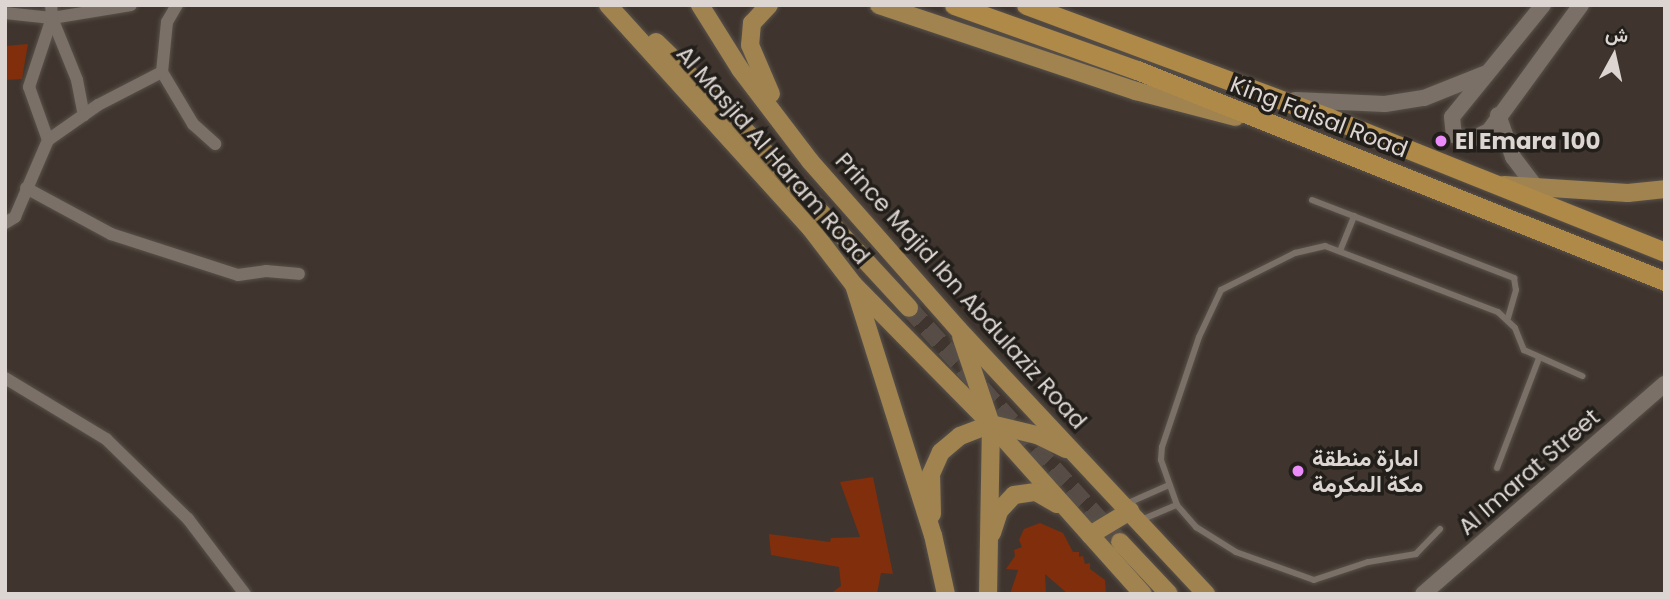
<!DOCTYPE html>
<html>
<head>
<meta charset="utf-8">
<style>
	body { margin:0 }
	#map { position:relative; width:1670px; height:599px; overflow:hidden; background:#3f352e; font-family:Poppins,Vazirmatn,sans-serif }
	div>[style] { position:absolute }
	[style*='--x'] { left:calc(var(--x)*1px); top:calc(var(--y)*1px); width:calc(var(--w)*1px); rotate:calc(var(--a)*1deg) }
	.building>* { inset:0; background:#802e0b }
	.primary-tunnel>* { height:18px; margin-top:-9px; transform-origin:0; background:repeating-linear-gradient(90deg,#574d46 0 18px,transparent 0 27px) }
	.roads { filter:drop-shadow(0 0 2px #58514a) drop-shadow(0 0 2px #58514a) }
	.service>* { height:6px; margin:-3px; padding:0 3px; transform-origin:3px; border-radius:3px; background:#7a7067 }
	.minor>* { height:12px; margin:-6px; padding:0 6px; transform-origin:6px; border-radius:6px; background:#7a7067 }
	.tertiary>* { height:16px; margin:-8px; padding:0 8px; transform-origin:8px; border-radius:8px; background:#7a7067 }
	.primary>* { height:18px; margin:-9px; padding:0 9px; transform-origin:9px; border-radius:9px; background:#a18350 }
	.trunk>* { height:19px; margin:-9.5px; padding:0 9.5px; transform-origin:9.5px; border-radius:9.5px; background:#ae8948 }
	.dots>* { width:19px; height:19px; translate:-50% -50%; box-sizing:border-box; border:4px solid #221e1a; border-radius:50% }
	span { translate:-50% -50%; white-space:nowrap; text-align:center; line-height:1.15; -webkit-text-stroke:7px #221e1a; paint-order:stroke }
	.street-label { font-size:23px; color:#dcd5d1 }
	.poi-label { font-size:23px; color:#dcd5d1; font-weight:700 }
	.left { translate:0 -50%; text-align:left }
	.frame { position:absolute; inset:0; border:7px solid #dcd5d1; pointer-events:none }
	.north { position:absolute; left:1579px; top:21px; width:70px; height:70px; -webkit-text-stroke:5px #221e1a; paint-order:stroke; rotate:8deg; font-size:19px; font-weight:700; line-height:28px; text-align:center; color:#dcd5d1 }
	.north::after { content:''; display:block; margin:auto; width:24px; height:32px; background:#dcd5d1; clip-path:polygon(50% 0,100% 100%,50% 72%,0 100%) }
</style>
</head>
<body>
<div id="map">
	<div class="building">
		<div style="clip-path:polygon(28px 44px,22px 79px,5px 80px,5px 46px)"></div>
		<div style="clip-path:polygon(873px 477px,893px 574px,881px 573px,877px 594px,830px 594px,841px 586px,839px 567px,771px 555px,769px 534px,830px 542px,831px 538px,860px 537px,840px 482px)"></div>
		<div style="clip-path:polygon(1040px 523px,1063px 533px,1073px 552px,1079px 552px,1079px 557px,1083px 556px,1085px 564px,1090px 563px,1090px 569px,1105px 580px,1106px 594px,1068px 594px,1045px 574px,1046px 594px,1010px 594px,1018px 570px,1006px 569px,1015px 556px,1014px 550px,1022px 547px,1019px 540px,1024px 529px)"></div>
	</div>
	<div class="primary-tunnel">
		<div style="--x:909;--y:308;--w:315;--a:48"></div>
	</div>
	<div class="roads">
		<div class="service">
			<div style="--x:1312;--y:200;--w:217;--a:21.1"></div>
			<div style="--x:1514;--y:278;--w:12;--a:81"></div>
			<div style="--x:1516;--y:290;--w:29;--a:106"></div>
			<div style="--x:1340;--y:251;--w:38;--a:-68"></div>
			<div style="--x:1497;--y:468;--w:118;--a:-69.1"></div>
			<div style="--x:1126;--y:504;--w:47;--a:-23.8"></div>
			<div style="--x:1141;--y:520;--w:39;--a:-23"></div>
			<div style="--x:1440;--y:529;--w:35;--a:134"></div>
			<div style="--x:1416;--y:554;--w:49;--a:170.5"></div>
			<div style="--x:1368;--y:562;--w:57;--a:161.6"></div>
			<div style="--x:1314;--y:580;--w:83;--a:-160.3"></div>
			<div style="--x:1236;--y:552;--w:47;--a:-148"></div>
			<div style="--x:1196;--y:527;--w:29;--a:-131"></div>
			<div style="--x:1177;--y:505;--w:48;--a:-109.6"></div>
			<div style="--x:1161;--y:460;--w:13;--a:-86"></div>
			<div style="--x:1162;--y:447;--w:116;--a:-71.4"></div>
			<div style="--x:1199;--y:337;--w:52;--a:-64.9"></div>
			<div style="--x:1221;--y:290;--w:83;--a:-26.6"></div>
			<div style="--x:1295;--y:253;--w:31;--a:-13"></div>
			<div style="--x:1325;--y:246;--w:185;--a:20.9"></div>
			<div style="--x:1498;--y:312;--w:23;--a:43"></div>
			<div style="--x:1515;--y:328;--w:24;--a:68"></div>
			<div style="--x:1524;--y:350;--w:64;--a:24.1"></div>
		</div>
		<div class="minor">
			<div style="--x:5;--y:13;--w:47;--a:6.1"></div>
			<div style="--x:52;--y:18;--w:80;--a:-9.3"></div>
			<div style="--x:52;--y:18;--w:67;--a:68"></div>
			<div style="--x:77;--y:80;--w:36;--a:79"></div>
			<div style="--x:162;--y:72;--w:61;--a:59.2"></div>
			<div style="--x:193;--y:124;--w:30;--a:42"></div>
			<div style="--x:48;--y:140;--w:56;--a:-109.7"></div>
			<div style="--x:29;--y:87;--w:73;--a:-71.6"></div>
			<div style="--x:52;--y:18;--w:13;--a:-94"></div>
			<div style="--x:26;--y:188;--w:97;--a:28.4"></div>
			<div style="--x:111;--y:234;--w:133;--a:17.9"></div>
			<div style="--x:238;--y:275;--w:28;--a:-8"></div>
			<div style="--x:266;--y:271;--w:33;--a:5"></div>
			<div style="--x:5;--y:223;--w:12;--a:-31"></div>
			<div style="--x:15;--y:217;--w:84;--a:-66.8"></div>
			<div style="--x:48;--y:140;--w:61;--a:-35"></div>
			<div style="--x:98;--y:105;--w:72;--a:-27.3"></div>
			<div style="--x:162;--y:72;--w:50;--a:-84.3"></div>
			<div style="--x:167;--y:22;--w:20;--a:-60"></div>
			<div style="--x:5;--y:378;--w:118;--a:31.1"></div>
			<div style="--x:106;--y:439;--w:115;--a:44.3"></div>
			<div style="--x:188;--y:519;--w:94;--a:52.8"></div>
		</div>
		<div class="tertiary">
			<div style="--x:1543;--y:5;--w:144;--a:129.1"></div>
			<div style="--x:1452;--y:117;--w:18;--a:84"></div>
			<div style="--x:1454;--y:135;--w:17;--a:17"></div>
			<div style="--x:1470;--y:140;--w:21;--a:-25"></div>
			<div style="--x:1489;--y:131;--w:156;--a:-53.9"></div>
			<div style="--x:1295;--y:100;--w:90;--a:2.5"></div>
			<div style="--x:1385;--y:104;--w:39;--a:-9"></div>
			<div style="--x:1424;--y:98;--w:65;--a:-21.8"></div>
			<div style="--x:1498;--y:115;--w:45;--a:70.3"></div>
			<div style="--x:1513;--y:157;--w:38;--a:53"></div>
			<div style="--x:1423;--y:594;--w:320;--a:-41"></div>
		</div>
		<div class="primary">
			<div style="--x:608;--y:5;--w:302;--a:47.8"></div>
			<div style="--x:811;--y:229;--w:71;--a:52.5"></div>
			<div style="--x:854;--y:285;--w:262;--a:72.5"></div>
			<div style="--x:933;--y:535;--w:60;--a:77.6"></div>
			<div style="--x:700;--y:5;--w:75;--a:58"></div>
			<div style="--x:740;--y:69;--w:116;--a:52.7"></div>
			<div style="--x:810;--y:161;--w:225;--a:48.6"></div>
			<div style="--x:959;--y:330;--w:362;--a:46.9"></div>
			<div style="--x:769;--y:5;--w:25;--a:133"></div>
			<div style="--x:752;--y:23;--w:22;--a:95"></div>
			<div style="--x:750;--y:45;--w:53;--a:66.8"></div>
			<div style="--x:879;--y:5;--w:271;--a:18.5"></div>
			<div style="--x:1136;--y:91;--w:103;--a:14.6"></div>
			<div style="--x:656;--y:42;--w:106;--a:44.2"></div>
			<div style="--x:732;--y:116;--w:261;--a:47.3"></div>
			<div style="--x:1504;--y:185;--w:124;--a:3.7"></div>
			<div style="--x:1628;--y:193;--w:37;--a:-6"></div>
			<div style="--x:856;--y:287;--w:192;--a:45.4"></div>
			<div style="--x:991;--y:424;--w:228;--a:48.2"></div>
			<div style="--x:961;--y:336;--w:93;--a:71.2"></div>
			<div style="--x:991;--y:424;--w:170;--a:91"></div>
			<div style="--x:932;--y:514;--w:40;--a:-91.4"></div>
			<div style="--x:931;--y:474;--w:24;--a:-66"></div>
			<div style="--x:941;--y:452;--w:25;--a:-40"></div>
			<div style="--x:960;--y:436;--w:33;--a:-21"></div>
			<div style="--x:991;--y:424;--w:47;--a:13.4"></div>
			<div style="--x:1037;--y:435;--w:32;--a:26"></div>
			<div style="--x:992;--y:533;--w:23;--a:-72"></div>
			<div style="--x:999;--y:511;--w:22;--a:-47"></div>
			<div style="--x:1014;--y:495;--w:22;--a:-8"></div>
			<div style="--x:1036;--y:492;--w:24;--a:30"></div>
			<div style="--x:1090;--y:535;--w:47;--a:-31"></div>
			<div style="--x:1120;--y:542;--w:71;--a:46.7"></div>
		</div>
		<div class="trunk">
			<div style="--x:954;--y:5;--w:194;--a:19.6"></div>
			<div style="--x:1137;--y:70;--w:569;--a:21.78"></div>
			<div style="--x:1026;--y:5;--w:324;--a:20.4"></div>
			<div style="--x:1330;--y:118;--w:361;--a:21.8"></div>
		</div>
	</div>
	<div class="dots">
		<div style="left:1441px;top:141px;background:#ec8cfb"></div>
		<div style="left:1298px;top:471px;background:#ec8cfb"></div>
	</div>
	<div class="street-label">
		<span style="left:1319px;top:117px;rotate:21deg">King Faisal Road</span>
		<span style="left:773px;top:155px;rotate:49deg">Al Masjid Al Haram Road</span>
		<span style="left:961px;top:291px;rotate:48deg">Prince Majid Ibn Abdulaziz Road</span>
		<span style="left:1529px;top:472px;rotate:-41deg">Al Imarat Street</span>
	</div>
	<div class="poi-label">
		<span class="left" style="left:1455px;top:141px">El Emara 100</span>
		<span class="left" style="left:1312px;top:471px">امارة منطقة<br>مكة المكرمة</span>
	</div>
	<div class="frame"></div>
	<div class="north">ش</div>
</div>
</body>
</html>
